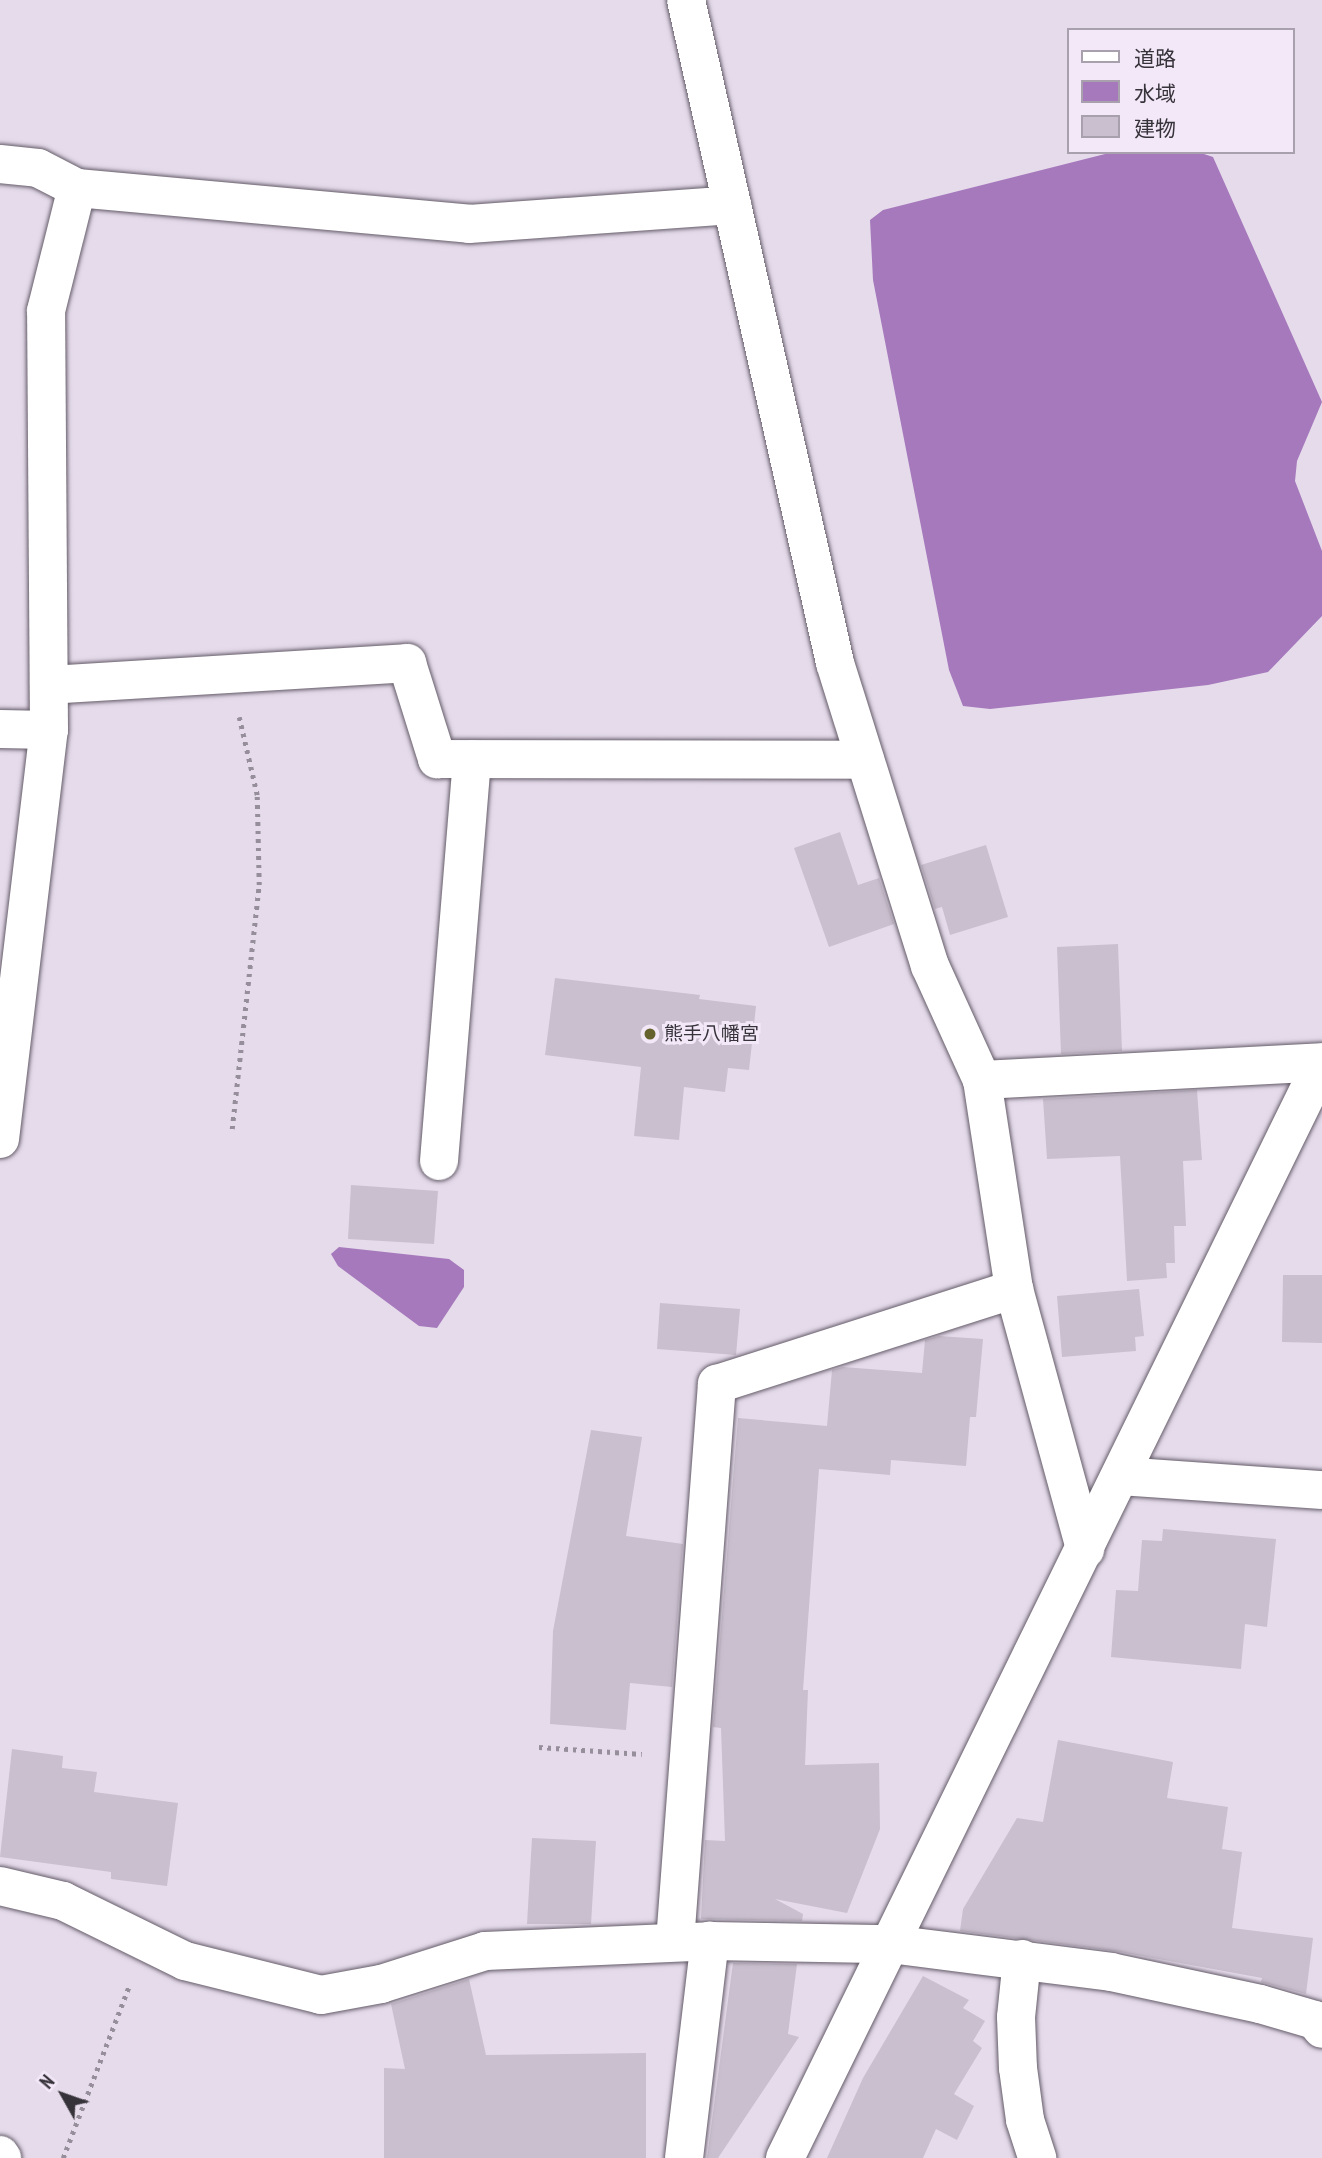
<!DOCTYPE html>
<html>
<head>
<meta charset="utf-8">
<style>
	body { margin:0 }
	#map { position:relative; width:1322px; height:2158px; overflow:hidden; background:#e5dbeb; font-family:"PT Sans Narrow","Noto Sans JP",sans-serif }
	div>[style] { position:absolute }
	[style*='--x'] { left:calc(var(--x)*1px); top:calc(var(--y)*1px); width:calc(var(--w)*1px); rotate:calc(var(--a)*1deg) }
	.water>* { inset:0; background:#a679bc }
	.building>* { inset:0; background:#c9bfce }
	.path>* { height:4.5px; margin-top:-2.25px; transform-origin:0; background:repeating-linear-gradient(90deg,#968e9a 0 3.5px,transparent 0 8.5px) }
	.roads { filter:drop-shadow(0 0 2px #655c69) drop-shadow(0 0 2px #655c69) }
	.minor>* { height:38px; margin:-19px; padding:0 19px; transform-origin:19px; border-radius:19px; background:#fff }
	.tertiary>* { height:38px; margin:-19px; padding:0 19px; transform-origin:19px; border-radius:19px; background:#fff }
	.dots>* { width:19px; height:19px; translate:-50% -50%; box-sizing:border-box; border:4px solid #f3e8f8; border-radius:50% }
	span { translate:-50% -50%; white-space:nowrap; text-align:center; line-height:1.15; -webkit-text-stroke:6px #f3e8f8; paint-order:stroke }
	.poi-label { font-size:19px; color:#37333a }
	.left { translate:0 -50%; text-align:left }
	.legend { position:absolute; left:1067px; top:28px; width:228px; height:126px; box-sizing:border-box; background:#f3e8f8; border:2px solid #a8a0ac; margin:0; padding:9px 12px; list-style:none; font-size:21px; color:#37333a }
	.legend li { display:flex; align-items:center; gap:14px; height:35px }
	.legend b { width:35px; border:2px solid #a8a0ac }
	.north { position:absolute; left:28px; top:2060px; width:70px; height:70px; -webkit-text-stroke:5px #f3e8f8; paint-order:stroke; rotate:310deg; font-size:19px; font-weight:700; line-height:28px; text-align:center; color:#37333a }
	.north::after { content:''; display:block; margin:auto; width:24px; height:32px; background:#37333a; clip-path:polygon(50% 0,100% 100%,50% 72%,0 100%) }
</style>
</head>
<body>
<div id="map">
	<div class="water">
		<div style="clip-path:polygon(1113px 152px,1198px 152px,1213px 157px,1322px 402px,1297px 461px,1295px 481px,1322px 551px,1322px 616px,1268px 672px,1208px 685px,990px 709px,963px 706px,949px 670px,873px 280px,870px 220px,883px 210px)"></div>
		<div style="clip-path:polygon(339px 1247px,449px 1259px,464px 1270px,464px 1287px,437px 1328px,419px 1326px,338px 1266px,331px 1254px)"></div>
	</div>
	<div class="building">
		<div style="clip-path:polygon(840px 832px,858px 885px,879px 878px,894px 924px,829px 947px,794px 848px)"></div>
		<div style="clip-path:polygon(986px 845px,1008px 917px,950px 935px,942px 907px,935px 909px,921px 865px)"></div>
		<div style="clip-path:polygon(1118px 944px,1122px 1051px,1061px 1054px,1057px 947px)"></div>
		<div style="clip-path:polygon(555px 978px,700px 995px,699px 999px,756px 1006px,749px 1070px,728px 1068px,725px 1092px,684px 1087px,679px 1140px,634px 1136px,641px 1067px,545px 1055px)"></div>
		<div style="clip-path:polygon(1197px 1090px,1202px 1160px,1183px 1161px,1186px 1226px,1174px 1226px,1175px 1263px,1166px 1263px,1167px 1278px,1127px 1281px,1120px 1156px,1047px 1159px,1043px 1099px)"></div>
		<div style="clip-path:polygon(351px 1185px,438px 1191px,434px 1244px,348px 1239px)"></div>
		<div style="clip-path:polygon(1283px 1275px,1322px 1275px,1322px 1343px,1282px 1342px)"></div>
		<div style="clip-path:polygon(1139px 1289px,1144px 1336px,1135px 1337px,1136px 1351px,1062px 1357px,1057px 1296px)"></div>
		<div style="clip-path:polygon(660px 1303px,740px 1309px,736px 1355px,657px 1349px)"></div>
		<div style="clip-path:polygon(939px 1336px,983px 1339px,976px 1417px,970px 1417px,966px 1466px,891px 1460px,890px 1475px,819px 1469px,803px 1690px,808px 1690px,805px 1765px,879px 1763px,880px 1829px,847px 1913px,775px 1899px,803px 1914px,802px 1921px,701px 1919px,705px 1840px,725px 1841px,721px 1728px,713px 1727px,738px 1418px,827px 1426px,832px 1370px,843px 1367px,922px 1373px,925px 1340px)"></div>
		<div style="clip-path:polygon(591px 1430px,642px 1437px,626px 1536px,683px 1544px,672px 1687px,630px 1683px,626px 1730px,550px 1724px,553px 1631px)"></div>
		<div style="clip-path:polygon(1163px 1529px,1276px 1539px,1267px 1627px,1245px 1624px,1241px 1669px,1111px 1657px,1116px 1590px,1138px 1591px,1142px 1540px,1162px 1541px)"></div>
		<div style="clip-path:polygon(1058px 1740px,1173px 1762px,1167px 1798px,1228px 1807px,1222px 1849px,1242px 1852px,1232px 1928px,1313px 1938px,1306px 1994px,1261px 1982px,1262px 1978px,1115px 1951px,960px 1931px,963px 1909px,1017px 1818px,1043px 1822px)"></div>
		<div style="clip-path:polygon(12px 1749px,63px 1756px,62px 1768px,97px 1772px,94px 1792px,178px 1803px,167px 1886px,111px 1879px,111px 1872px,0 1857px)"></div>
		<div style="clip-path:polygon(532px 1838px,596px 1841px,591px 1924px,527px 1924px)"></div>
		<div style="clip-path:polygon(733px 1963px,797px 1964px,788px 2034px,799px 2037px,718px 2158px,707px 2158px)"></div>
		<div style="clip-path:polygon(923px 1976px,969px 2000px,963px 2008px,985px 2021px,973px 2041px,982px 2048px,954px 2094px,974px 2106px,957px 2140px,936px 2129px,923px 2158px,827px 2158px,863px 2078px)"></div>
		<div style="clip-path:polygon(469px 1979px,486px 2055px,646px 2053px,646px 2158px,384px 2158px,384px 2068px,405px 2069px,391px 2004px)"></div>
	</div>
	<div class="path">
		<div style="--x:232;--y:1129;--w:245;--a:-83.7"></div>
		<div style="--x:259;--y:885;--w:90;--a:-91.3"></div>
		<div style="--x:257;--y:795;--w:80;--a:-103"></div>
		<div style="--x:539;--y:1747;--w:103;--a:3.9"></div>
		<div style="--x:63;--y:2158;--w:184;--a:-69"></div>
	</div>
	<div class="roads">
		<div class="minor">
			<div style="--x:686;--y:0;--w:680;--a:77.33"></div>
			<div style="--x:835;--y:663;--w:318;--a:72.6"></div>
			<div style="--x:930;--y:966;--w:125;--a:65.5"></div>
			<div style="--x:982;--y:1080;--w:211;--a:81.3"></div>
			<div style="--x:1014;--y:1289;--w:270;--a:74.7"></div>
			<div style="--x:0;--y:164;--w:38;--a:6"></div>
			<div style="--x:38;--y:168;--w:44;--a:27.1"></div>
			<div style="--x:49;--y:685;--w:359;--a:-3.5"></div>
			<div style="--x:407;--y:663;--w:101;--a:72.6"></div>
			<div style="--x:437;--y:759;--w:428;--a:0.1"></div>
			<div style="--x:0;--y:729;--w:49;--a:1.2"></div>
			<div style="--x:982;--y:1080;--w:340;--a:-3"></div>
			<div style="--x:0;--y:1139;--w:412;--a:-83.2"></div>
			<div style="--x:49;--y:730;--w:419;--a:-90.4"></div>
			<div style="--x:46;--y:311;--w:127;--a:-75.9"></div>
			<div style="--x:77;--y:188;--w:394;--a:5.2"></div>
			<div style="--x:469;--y:224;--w:264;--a:-4.1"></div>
			<div style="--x:439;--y:1161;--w:403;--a:-85.3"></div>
			<div style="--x:1121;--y:1476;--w:201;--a:4"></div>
			<div style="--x:0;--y:1886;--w:65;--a:13.4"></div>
			<div style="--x:63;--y:1901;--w:136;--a:26.2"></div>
			<div style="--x:185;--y:1961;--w:140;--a:14"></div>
			<div style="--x:321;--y:1995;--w:61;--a:-10.4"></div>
			<div style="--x:381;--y:1984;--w:109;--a:-17.6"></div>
			<div style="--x:485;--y:1951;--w:225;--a:-2.5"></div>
			<div style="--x:710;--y:1941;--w:180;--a:1"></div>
			<div style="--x:890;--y:1944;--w:223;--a:7.2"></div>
			<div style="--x:1111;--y:1972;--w:152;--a:12.1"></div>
			<div style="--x:1260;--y:2004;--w:57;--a:16.2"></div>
			<div style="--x:1315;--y:2020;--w:11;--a:52"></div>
			<div style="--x:675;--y:1942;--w:560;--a:-85.7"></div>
			<div style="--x:717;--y:1384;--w:312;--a:-17.7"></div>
			<div style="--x:1022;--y:1959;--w:58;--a:95.9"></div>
			<div style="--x:1016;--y:2017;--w:51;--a:87.8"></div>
			<div style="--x:1018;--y:2068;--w:52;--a:82.3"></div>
			<div style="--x:1025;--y:2120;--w:40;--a:72"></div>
			<div style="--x:0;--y:2155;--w:4;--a:56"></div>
			<div style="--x:684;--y:2158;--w:219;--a:-83.2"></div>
		</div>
		<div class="tertiary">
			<div style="--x:785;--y:2158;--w:1220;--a:-63.88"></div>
		</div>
	</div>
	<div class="dots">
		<div style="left:650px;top:1034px;background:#66622e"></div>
	</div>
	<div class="poi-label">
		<span class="left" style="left:664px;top:1034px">熊手八幡宮</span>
	</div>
	<ul class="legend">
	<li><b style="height:9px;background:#fff"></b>道路</li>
	<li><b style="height:19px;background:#a679bc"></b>水域</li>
	<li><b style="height:19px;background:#c9bfce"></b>建物</li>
	</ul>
	<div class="north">N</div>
</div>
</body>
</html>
